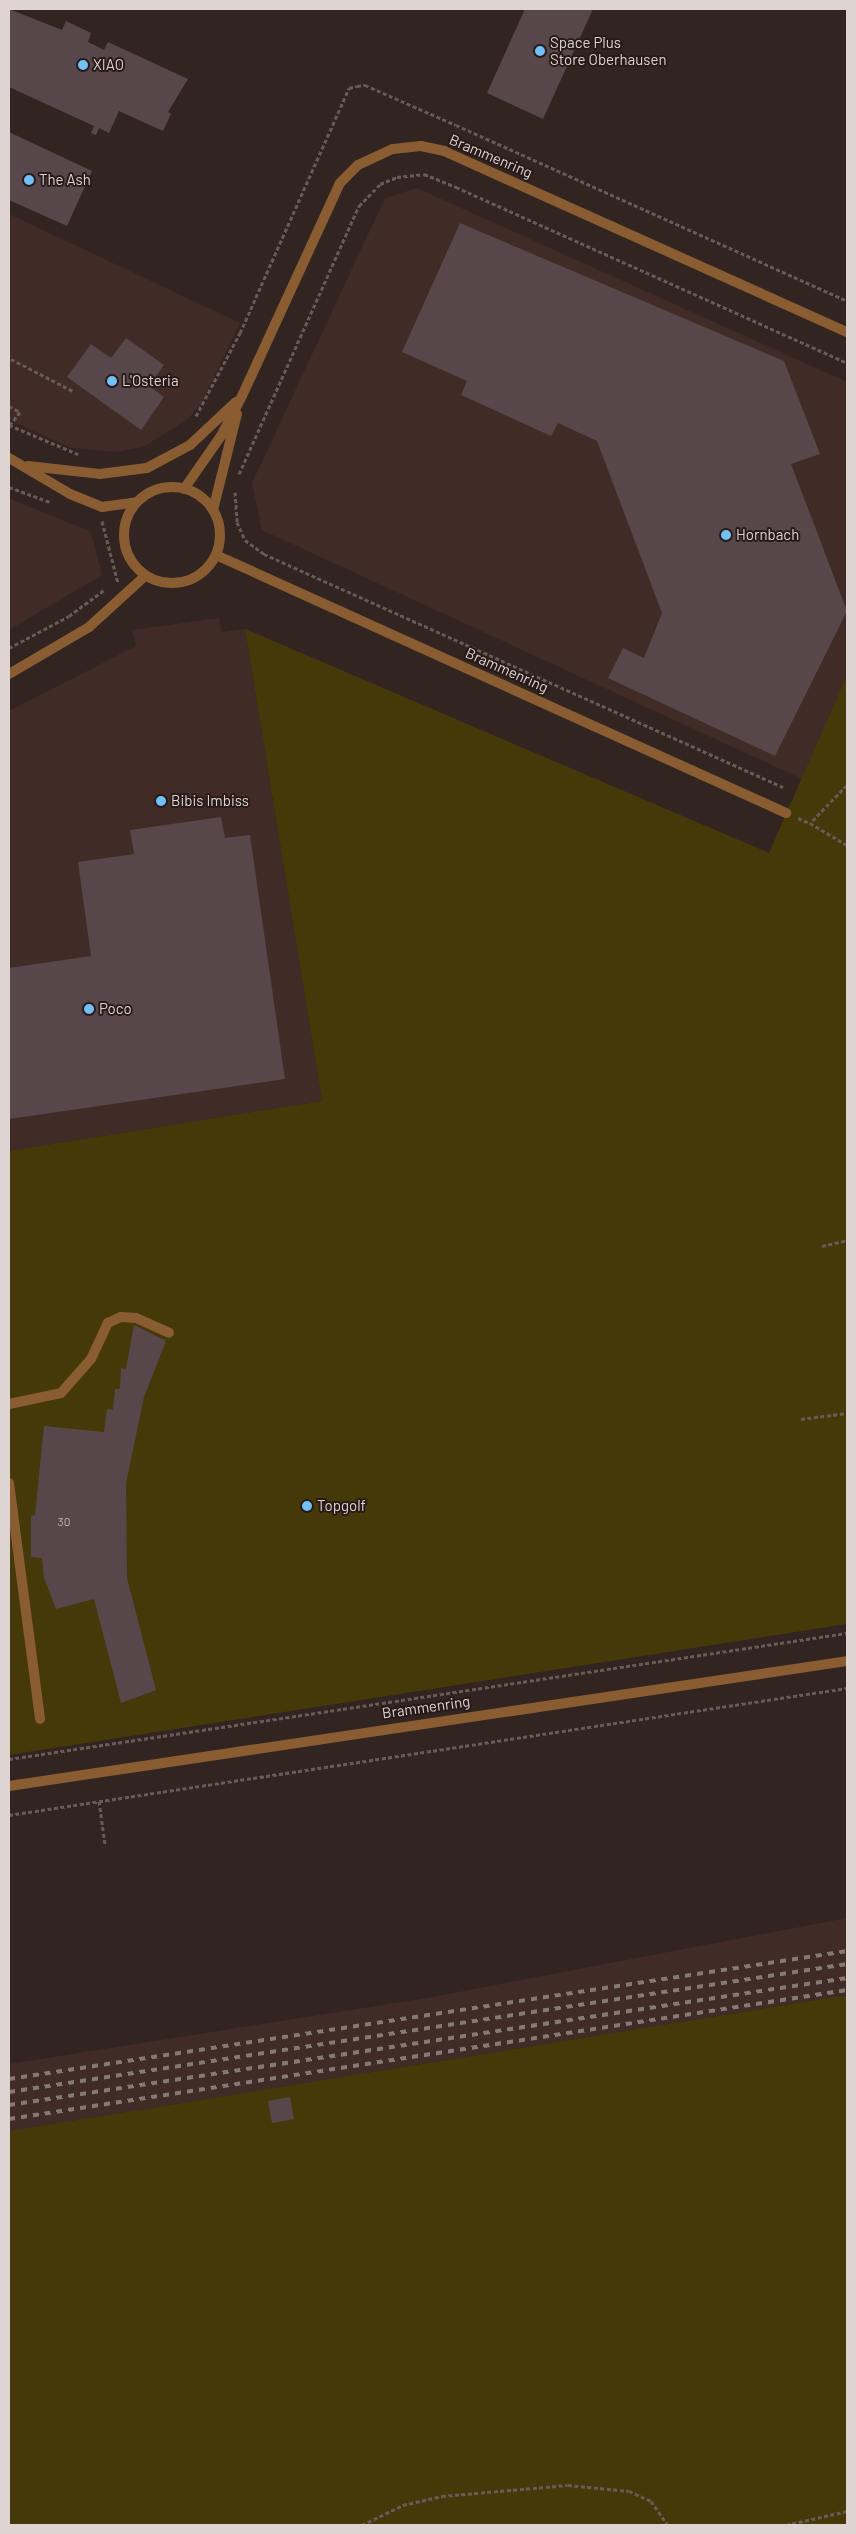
<!DOCTYPE html>
<html>
<head>
<meta charset="utf-8">
<style>
	body { margin:0 }
	#map { position:relative; width:856px; height:2534px; overflow:hidden; background:#322421; font-family:Barlow,sans-serif }
	div>[style] { position:absolute }
	[style*='--x'] { left:calc(var(--x)*1px); top:calc(var(--y)*1px); width:calc(var(--w)*1px); rotate:calc(var(--a)*1deg) }
	.built>* { inset:0; background:#402b27 }
	.green>* { inset:0; background:#463909 }
	.building>* { inset:0; background:#57474b }
	.path>* { height:3px; margin-top:-1.5px; transform-origin:0; background:repeating-linear-gradient(90deg,#675a57 0 4px,transparent 0 6.5px) }
	.lane>* { height:10px; margin:-5px; padding:0 5px; transform-origin:5px; border-radius:5px; background:#8a5c31 }
	.street>* { height:10px; margin:-5px; padding:0 5px; transform-origin:5px; border-radius:5px; background:#8a5c31 }
	.street>.ring { margin:-5px; padding:0; box-sizing:content-box; background:none; border:10px solid #8a5c31; border-radius:50% }
	.rail>* { height:4px; margin-top:-2px; transform-origin:0; background:repeating-linear-gradient(90deg,#857976 0 6px,transparent 0 12px) }
	.dots>* { width:14px; height:14px; translate:-50% -50%; box-sizing:border-box; border:2px solid #281a18; border-radius:50% }
	span { translate:-50% -50%; white-space:nowrap; text-align:center; line-height:1.15; -webkit-text-stroke:4px #281a18; paint-order:stroke }
	.number-label { font-size:12px; color:#bcb1b0 }
	.number-label span { -webkit-text-stroke-width:0 }
	.poi-label { font-size:15px; color:#ded4d2 }
	.left { translate:0 -50%; text-align:left }
	.street-label { font-size:15px; color:#ded4d2 }
	.frame { position:absolute; inset:0; border:10px solid #ded4d2; pointer-events:none }
</style>
</head>
<body>
<div id="map">
	<div class="built">
		<div style="clip-path:polygon(417px 188px,847px 382px,847px 675px,802px 779px,262px 530px,252px 483px,385px 198px)"></div>
		<div style="clip-path:polygon(9px 214px,240px 323px,202px 402px,188px 419px,143px 447px,117px 452px,71px 448px,9px 420px)"></div>
		<div style="clip-path:polygon(9px 498px,91px 532px,102px 575px,9px 630px)"></div>
		<div style="clip-path:polygon(219px 618px,222px 632px,245px 629px,322px 1101px,9px 1151px,9px 711px,136px 646px,132px 630px)"></div>
		<div style="clip-path:polygon(847px 1918px,847px 1995px,9px 2131px,9px 2064px,427px 1998px)"></div>
	</div>
	<div class="green">
		<div style="clip-path:polygon(245px 629px,769px 853px,847px 675px,847px 1624px,9px 1755px,9px 1151px,322px 1101px)"></div>
		<div style="clip-path:polygon(847px 1995px,847px 2525px,9px 2525px,9px 2131px)"></div>
	</div>
	<div class="building">
		<div style="clip-path:polygon(9px 9px,62px 30px,66px 21px,91px 33px,88px 42px,104px 50px,108px 42px,188px 79px,168px 112px,171px 114px,163px 131px,119px 111px,109px 133px,99px 128px,96px 135px,91px 133px,94px 126px,9px 87px)"></div>
		<div style="clip-path:polygon(525px 9px,593px 9px,543px 119px,487px 93px)"></div>
		<div style="clip-path:polygon(9px 132px,92px 171px,67px 226px,9px 200px)"></div>
		<div style="clip-path:polygon(460px 223px,784px 361px,820px 454px,791px 464px,847px 611px,775px 756px,608px 678px,623px 648px,644px 658px,662px 613px,597px 441px,558px 423px,551px 436px,461px 395px,467px 381px,402px 352px)"></div>
		<div style="clip-path:polygon(126px 338px,164px 365px,149px 386px,164px 397px,141px 430px,67px 377px,91px 344px,111px 358px)"></div>
		<div style="clip-path:polygon(221px 817px,225px 838px,250px 835px,285px 1079px,9px 1119px,9px 968px,91px 956px,78px 862px,134px 854px,130px 830px)"></div>
		<div style="clip-path:polygon(134px 1325px,166px 1341px,144px 1397px,126px 1483px,127px 1578px,156px 1690px,121px 1703px,94px 1599px,56px 1609px,44px 1578px,42px 1558px,31px 1557px,31px 1516px,35px 1515px,44px 1426px,104px 1432px,107px 1409px,113px 1410px,115px 1389px,120px 1389px,121px 1368px,126px 1369px)"></div>
		<div style="clip-path:polygon(290px 2097px,294px 2119px,272px 2123px,268px 2101px)"></div>
	</div>
	<div class="path">
		<div style="--x:11;--y:359;--w:70;--a:27.3"></div>
		<div style="--x:9;--y:406;--w:13;--a:29"></div>
		<div style="--x:20;--y:412;--w:16;--a:128"></div>
		<div style="--x:196;--y:416;--w:94;--a:-62.1"></div>
		<div style="--x:240;--y:333;--w:268;--a:-66"></div>
		<div style="--x:349;--y:88;--w:8;--a:-14"></div>
		<div style="--x:357;--y:86;--w:8;--a:-7"></div>
		<div style="--x:365;--y:85;--w:99;--a:23.7"></div>
		<div style="--x:456;--y:125;--w:429;--a:24.2"></div>
		<div style="--x:9;--y:425;--w:75;--a:22.8"></div>
		<div style="--x:239;--y:474;--w:294;--a:-65.9"></div>
		<div style="--x:359;--y:206;--w:30;--a:-46"></div>
		<div style="--x:380;--y:184;--w:18;--a:-22"></div>
		<div style="--x:397;--y:177;--w:27;--a:-6"></div>
		<div style="--x:424;--y:174;--w:35;--a:22"></div>
		<div style="--x:456;--y:187;--w:429;--a:24.2"></div>
		<div style="--x:9;--y:487;--w:44;--a:20.1"></div>
		<div style="--x:235;--y:492;--w:30;--a:86"></div>
		<div style="--x:237;--y:522;--w:20;--a:66"></div>
		<div style="--x:245;--y:540;--w:24;--a:36"></div>
		<div style="--x:264;--y:554;--w:569;--a:24.18"></div>
		<div style="--x:102;--y:521;--w:64;--a:75.5"></div>
		<div style="--x:9;--y:648;--w:68;--a:-28.1"></div>
		<div style="--x:69;--y:616;--w:44;--a:-36.6"></div>
		<div style="--x:847;--y:785;--w:53;--a:134.2"></div>
		<div style="--x:810;--y:823;--w:43;--a:30.7"></div>
		<div style="--x:798;--y:818;--w:13;--a:23"></div>
		<div style="--x:822;--y:1246;--w:26;--a:-13"></div>
		<div style="--x:801;--y:1419;--w:46;--a:-7.4"></div>
		<div style="--x:9;--y:1759;--w:847;--a:-8.55"></div>
		<div style="--x:99;--y:1801;--w:43;--a:82.1"></div>
		<div style="--x:9;--y:1815;--w:848;--a:-8.62"></div>
		<div style="--x:362;--y:2525;--w:46;--a:-26"></div>
		<div style="--x:403;--y:2505;--w:40;--a:-13"></div>
		<div style="--x:442;--y:2496;--w:126;--a:-5"></div>
		<div style="--x:568;--y:2485;--w:61;--a:5.6"></div>
		<div style="--x:629;--y:2491;--w:24;--a:24"></div>
		<div style="--x:651;--y:2501;--w:29;--a:55"></div>
		<div style="--x:786;--y:2525;--w:63;--a:-12.9"></div>
	</div>
	<div class="lane">
		<div style="--x:9;--y:1404;--w:53;--a:-11.9"></div>
		<div style="--x:61;--y:1393;--w:45;--a:-48.6"></div>
		<div style="--x:91;--y:1359;--w:40;--a:-65"></div>
		<div style="--x:108;--y:1323;--w:14;--a:-25"></div>
		<div style="--x:121;--y:1317;--w:15;--a:4"></div>
		<div style="--x:136;--y:1318;--w:36;--a:24"></div>
		<div style="--x:9;--y:1483;--w:238;--a:82.5"></div>
	</div>
	<div class="street">
		<div style="--x:9;--y:458;--w:71;--a:30.5"></div>
		<div style="--x:70;--y:494;--w:35;--a:22"></div>
		<div style="--x:102;--y:507;--w:35;--a:-8"></div>
		<div style="--x:28;--y:466;--w:72;--a:6.3"></div>
		<div style="--x:100;--y:474;--w:47;--a:-7.3"></div>
		<div style="--x:147;--y:468;--w:49;--a:-28.1"></div>
		<div style="--x:190;--y:445;--w:63;--a:-43.1"></div>
		<div class="ring" style="left:124px;top:487px;width:86px;height:86px"></div>
		<div style="--x:184;--y:489;--w:65;--a:-55.1"></div>
		<div style="--x:221;--y:436;--w:45;--a:-62.3"></div>
		<div style="--x:242;--y:396;--w:234;--a:-65.3"></div>
		<div style="--x:340;--y:183;--w:25;--a:-45"></div>
		<div style="--x:358;--y:165;--w:38;--a:-25"></div>
		<div style="--x:393;--y:149;--w:28;--a:-6"></div>
		<div style="--x:421;--y:146;--w:24;--a:12"></div>
		<div style="--x:444;--y:151;--w:442;--a:24.2"></div>
		<div style="--x:213;--y:510;--w:99;--a:-76"></div>
		<div style="--x:216;--y:555;--w:626;--a:24.35"></div>
		<div style="--x:9;--y:674;--w:93;--a:-30.4"></div>
		<div style="--x:89;--y:627;--w:76;--a:-42.3"></div>
		<div style="--x:9;--y:1786;--w:847;--a:-8.48"></div>
	</div>
	<div class="rail">
		<div style="--x:9;--y:2079;--w:848;--a:-8.68"></div>
		<div style="--x:9;--y:2092;--w:848;--a:-8.68"></div>
		<div style="--x:9;--y:2105;--w:848;--a:-8.62"></div>
		<div style="--x:9;--y:2119;--w:848;--a:-8.75"></div>
	</div>
	<div class="dots">
		<div style="left:540px;top:51px;background:#73c0f6"></div>
		<div style="left:83px;top:65px;background:#73c0f6"></div>
		<div style="left:29px;top:180px;background:#73c0f6"></div>
		<div style="left:112px;top:381px;background:#73c0f6"></div>
		<div style="left:726px;top:535px;background:#73c0f6"></div>
		<div style="left:161px;top:801px;background:#73c0f6"></div>
		<div style="left:89px;top:1009px;background:#73c0f6"></div>
		<div style="left:307px;top:1506px;background:#73c0f6"></div>
	</div>
	<div class="number-label">
		<span style="left:64px;top:1522px">30</span>
	</div>
	<div class="poi-label">
		<span class="left" style="left:550px;top:51px">Space Plus<br>Store Oberhausen</span>
		<span class="left" style="left:93px;top:65px">XIAO</span>
		<span class="left" style="left:39px;top:180px">The Ash</span>
		<span class="left" style="left:122px;top:381px">L'Osteria</span>
		<span class="left" style="left:736px;top:535px">Hornbach</span>
		<span class="left" style="left:171px;top:801px">Bibis Imbiss</span>
		<span class="left" style="left:99px;top:1009px">Poco</span>
		<span class="left" style="left:317px;top:1506px">Topgolf</span>
	</div>
	<div class="street-label">
		<span style="left:491px;top:156px;rotate:23deg">Brammenring</span>
		<span style="left:507px;top:670px;rotate:24deg">Brammenring</span>
		<span style="left:426px;top:1707px;rotate:-8deg">Brammenring</span>
	</div>
	<div class="frame"></div>
</div>
</body>
</html>
